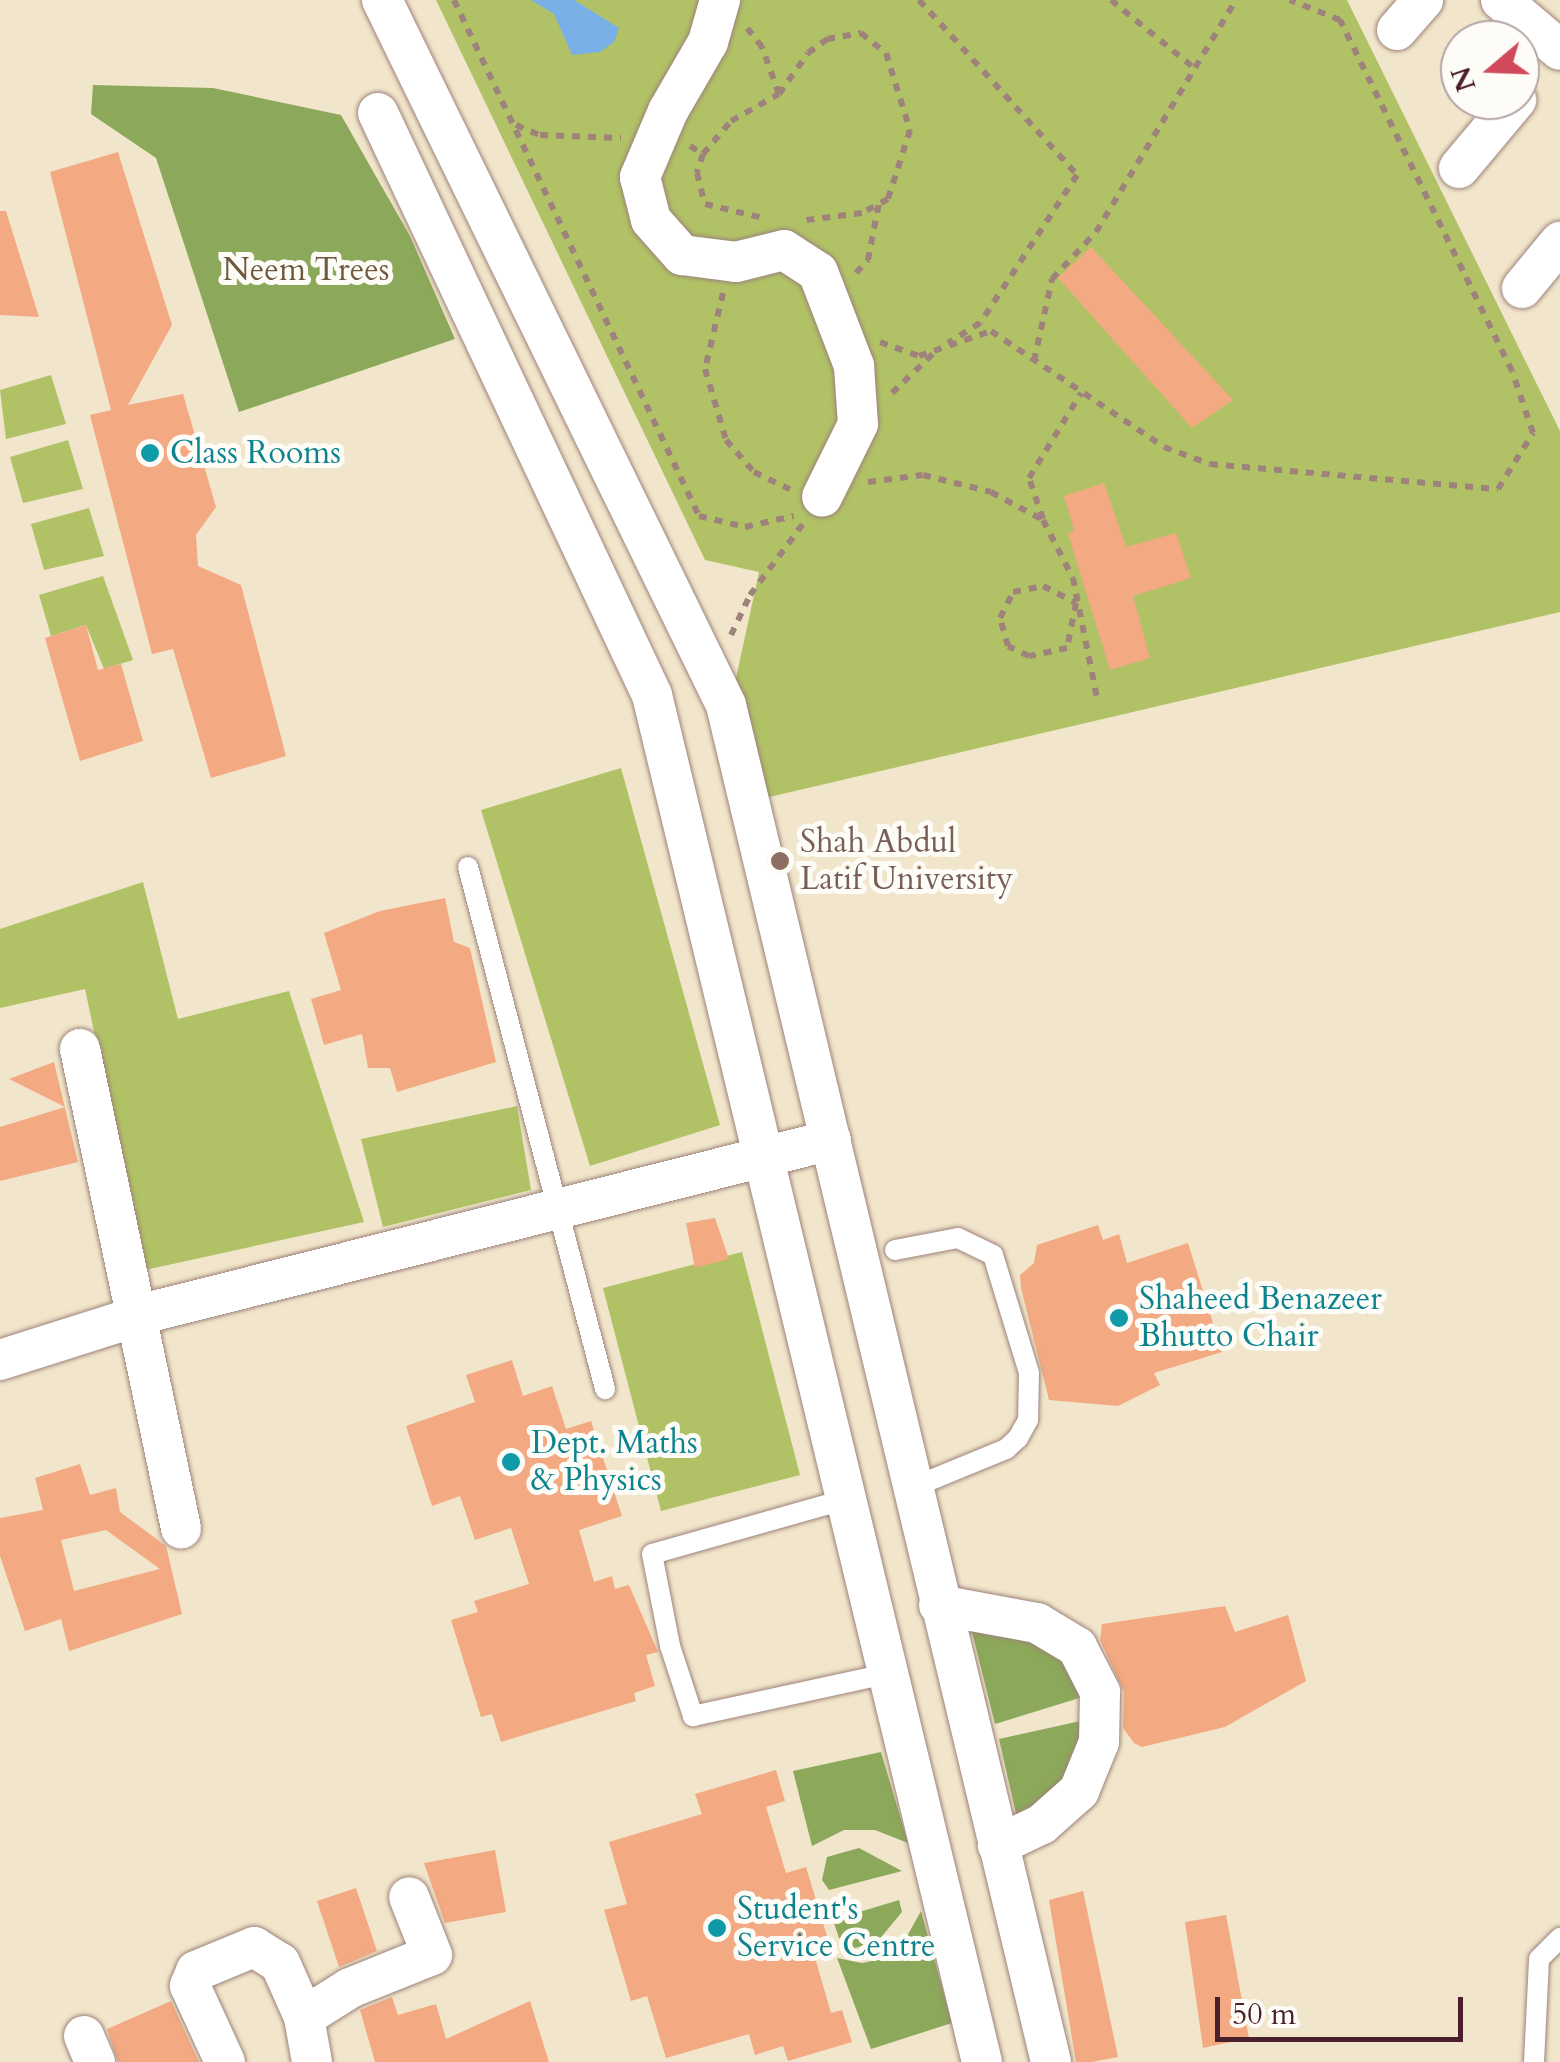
<!DOCTYPE html>
<html>
<head>
<meta charset="utf-8">
<style>
	body { margin:0 }
	#map { position:relative; width:1560px; height:2062px; overflow:hidden; background:#f1e6cb; font-family:Cardo,serif }
	div>[style] { position:absolute }
	[style*='--x'] { left:calc(var(--x)*1px); top:calc(var(--y)*1px); width:calc(var(--w)*1px); rotate:calc(var(--a)*1deg) }
	.green>* { inset:0; background:#b0c265 }
	.forest>* { inset:0; background:#8ca85a }
	.water>* { inset:0; background:#79b0e8 }
	.building>* { inset:0; background:#f3a982 }
	.path>* { height:6px; margin-top:-3px; transform-origin:0; background:repeating-linear-gradient(90deg,#9e827b 0 8px,transparent 0 16px) }
	.roads { filter:drop-shadow(0 0 2px #9e827b) drop-shadow(0 0 2px #9e827b) }
	.lane>* { height:20px; margin:-10px; padding:0 10px; transform-origin:10px; border-radius:10px; background:#fff }
	.street>* { height:40px; margin:-20px; padding:0 20px; transform-origin:20px; border-radius:20px; background:#fff }
	.dots>* { width:28px; height:28px; translate:-50% -50%; box-sizing:border-box; border:5px solid #fdfcf7; border-radius:50% }
	span { translate:-50% -50%; white-space:nowrap; text-align:center; line-height:1.15; -webkit-text-stroke:10px #fdfcf7; paint-order:stroke }
	.park-label { font-size:32px; color:#6e583f }
	.culture-label { font-size:32px; color:#0d838f }
	.left { translate:0 -50%; text-align:left }
	.education-label { font-size:32px; color:#785e54 }
	.north { position:absolute; left:1440px; top:20px; width:100px; height:100px; box-sizing:border-box; background:#fdfcf7; border:2px solid #b5a4a5; border-radius:50%; rotate:251deg; font-size:28px; font-weight:700; line-height:40px; text-align:center; color:#4a1f2b }
	.north::after { content:''; display:block; margin:auto; width:35px; height:45px; background:#d1495b; clip-path:polygon(50% 0,100% 100%,50% 72%,0 100%) }
	.scale { position:absolute; left:1215px; top:1997px; width:248px; height:45px; box-sizing:border-box; border:5px solid #4a1f2b; border-top:0; padding-left:12px; font-size:30px; line-height:35px; white-space:nowrap; color:#4a1f2b; -webkit-text-stroke:8px #fdfcf7; paint-order:stroke }
</style>
</head>
<body>
<div id="map">
	<div class="green">
		<div style="clip-path:polygon(436px 0,1347px 0,1560px 431px,1560px 612px,761px 799px,731px 701px,759px 572px,705px 560px)"></div>
		<div style="clip-path:polygon(51px 375px,66px 424px,6px 439px,0 390px)"></div>
		<div style="clip-path:polygon(68px 440px,83px 489px,23px 503px,10px 457px)"></div>
		<div style="clip-path:polygon(89px 508px,104px 556px,44px 570px,31px 524px)"></div>
		<div style="clip-path:polygon(103px 576px,133px 660px,104px 669px,86px 625px,51px 636px,39px 595px)"></div>
		<div style="clip-path:polygon(621px 768px,720px 1125px,590px 1166px,481px 810px)"></div>
		<div style="clip-path:polygon(143px 882px,178px 1019px,289px 991px,364px 1222px,145px 1270px,85px 989px,0 1008px,0 929px)"></div>
		<div style="clip-path:polygon(517px 1106px,531px 1190px,383px 1227px,361px 1139px)"></div>
		<div style="clip-path:polygon(742px 1252px,800px 1475px,661px 1511px,603px 1288px)"></div>
	</div>
	<div class="forest">
		<div style="clip-path:polygon(93px 85px,213px 88px,341px 115px,410px 236px,455px 339px,239px 412px,156px 158px,91px 114px)"></div>
		<div style="clip-path:polygon(970px 1624px,1077px 1647px,1089px 1695px,995px 1724px)"></div>
		<div style="clip-path:polygon(1103px 1716px,1079px 1791px,1019px 1827px,999px 1739px)"></div>
		<div style="clip-path:polygon(881px 1752px,908px 1843px,875px 1830px,844px 1830px,812px 1846px,793px 1771px)"></div>
		<div style="clip-path:polygon(859px 1848px,902px 1871px,829px 1890px,822px 1880px,827px 1857px)"></div>
		<div style="clip-path:polygon(899px 1900px,902px 1912px,877px 1942px,855px 1948px,839px 1938px,833px 1920px)"></div>
		<div style="clip-path:polygon(921px 1911px,952px 2023px,871px 2049px,837px 1958px,862px 1963px,896px 1956px)"></div>
	</div>
	<div class="water">
		<div style="clip-path:polygon(531px 0,574px 0,619px 28px,614px 42px,600px 52px,572px 55px,554px 14px)"></div>
	</div>
	<div class="building">
		<div style="clip-path:polygon(118px 152px,172px 325px,128px 405px,183px 394px,216px 507px,196px 535px,198px 566px,241px 585px,286px 756px,211px 778px,173px 649px,152px 654px,90px 415px,111px 410px,50px 172px)"></div>
		<div style="clip-path:polygon(0 211px,6px 211px,39px 317px,0 315px)"></div>
		<div style="clip-path:polygon(1091px 247px,1233px 400px,1192px 428px,1058px 278px)"></div>
		<div style="clip-path:polygon(1104px 483px,1126px 547px,1176px 533px,1191px 578px,1133px 596px,1150px 658px,1110px 670px,1068px 534px,1074px 530px,1064px 496px)"></div>
		<div style="clip-path:polygon(86px 625px,98px 670px,121px 664px,143px 741px,80px 761px,45px 638px)"></div>
		<div style="clip-path:polygon(445px 898px,454px 942px,470px 948px,496px 1062px,397px 1092px,390px 1068px,368px 1068px,362px 1034px,324px 1045px,311px 999px,341px 990px,324px 933px,380px 911px)"></div>
		<div style="clip-path:polygon(54px 1062px,78px 1162px,0 1181px,0 1127px,65px 1107px,9px 1079px)"></div>
		<div style="clip-path:polygon(715px 1218px,729px 1259px,695px 1268px,686px 1223px)"></div>
		<div style="clip-path:polygon(1098px 1225px,1103px 1240px,1119px 1234px,1127px 1263px,1188px 1243px,1222px 1352px,1154px 1373px,1160px 1385px,1118px 1406px,1049px 1400px,1021px 1288px,1020px 1275px,1034px 1263px,1037px 1245px)"></div>
		<div style="clip-path:polygon(512px 1360px,523px 1396px,552px 1386px,566px 1429px,591px 1421px,622px 1516px,579px 1530px,594px 1582px,612px 1576px,615px 1589px,629px 1585px,658px 1652px,646px 1655px,655px 1686px,634px 1693px,636px 1701px,501px 1742px,492px 1714px,481px 1717px,451px 1620px,478px 1612px,474px 1601px,529px 1584px,511px 1528px,475px 1540px,460px 1496px,432px 1506px,406px 1426px,475px 1402px,466px 1375px)"></div>
		<div style="clip-path:polygon(evenodd,80px 1464px,90px 1495px,116px 1488px,120px 1512px,166px 1546px,182px 1614px,69px 1651px,61px 1619px,25px 1631px,0 1556px,0 1518px,43px 1510px,35px 1478px,80px 1464px,106px 1530px,160px 1569px,74px 1591px,61px 1540px,106px 1530px)"></div>
		<div style="clip-path:polygon(1225px 1606px,1235px 1632px,1288px 1615px,1306px 1681px,1225px 1727px,1142px 1747px,1134px 1743px,1123px 1728px,1124px 1692px,1100px 1640px,1102px 1624px)"></div>
		<div style="clip-path:polygon(776px 1770px,785px 1801px,766px 1807px,786px 1873px,806px 1867px,830px 1946px,813px 1951px,831px 2013px,842px 2010px,852px 2042px,788px 2061px,783px 2046px,755px 2055px,749px 2034px,666px 2058px,647px 1996px,631px 2001px,604px 1910px,627px 1904px,609px 1842px,702px 1814px,695px 1794px)"></div>
		<div style="clip-path:polygon(495px 1850px,506px 1912px,445px 1923px,424px 1863px)"></div>
		<div style="clip-path:polygon(356px 1888px,377px 1951px,339px 1967px,317px 1901px)"></div>
		<div style="clip-path:polygon(1083px 1891px,1118px 2057px,1092px 2062px,1076px 2062px,1049px 1900px)"></div>
		<div style="clip-path:polygon(1226px 1915px,1249px 2038px,1203px 2048px,1185px 1922px)"></div>
		<div style="clip-path:polygon(392px 1997px,398px 2015px,436px 2004px,446px 2039px,530px 2001px,549px 2062px,375px 2062px,360px 2010px)"></div>
		<div style="clip-path:polygon(171px 2001px,199px 2062px,118px 2062px,107px 2029px)"></div>
	</div>
	<div class="path">
		<div style="--x:454;--y:0;--w:571;--a:64.6"></div>
		<div style="--x:699;--y:516;--w:47;--a:13.4"></div>
		<div style="--x:745;--y:527;--w:50;--a:-12.7"></div>
		<div style="--x:919;--y:0;--w:236;--a:47.9"></div>
		<div style="--x:1077;--y:175;--w:177;--a:123.2"></div>
		<div style="--x:980;--y:323;--w:38;--a:148"></div>
		<div style="--x:1111;--y:0;--w:107;--a:39.3"></div>
		<div style="--x:779;--y:94;--w:50;--a:-54.7"></div>
		<div style="--x:808;--y:53;--w:24;--a:-36"></div>
		<div style="--x:827;--y:39;--w:35;--a:-10"></div>
		<div style="--x:861;--y:33;--w:32;--a:39"></div>
		<div style="--x:886;--y:53;--w:81;--a:72.7"></div>
		<div style="--x:910;--y:130;--w:72;--a:107.7"></div>
		<div style="--x:888;--y:199;--w:30;--a:152"></div>
		<div style="--x:862;--y:213;--w:56;--a:172.9"></div>
		<div style="--x:516;--y:125;--w:26;--a:23"></div>
		<div style="--x:540;--y:135;--w:81;--a:2.1"></div>
		<div style="--x:690;--y:146;--w:15;--a:32"></div>
		<div style="--x:703;--y:154;--w:43;--a:-49.7"></div>
		<div style="--x:731;--y:121;--w:55;--a:-29.4"></div>
		<div style="--x:779;--y:94;--w:50;--a:-109.9"></div>
		<div style="--x:762;--y:47;--w:24;--a:-128"></div>
		<div style="--x:703;--y:154;--w:20;--a:108"></div>
		<div style="--x:697;--y:173;--w:32;--a:76"></div>
		<div style="--x:705;--y:204;--w:56;--a:13.5"></div>
		<div style="--x:856;--y:273;--w:18;--a:-47"></div>
		<div style="--x:868;--y:260;--w:58;--a:-79.1"></div>
		<div style="--x:723;--y:293;--w:78;--a:103.3"></div>
		<div style="--x:705;--y:369;--w:74;--a:73.5"></div>
		<div style="--x:726;--y:440;--w:43;--a:48.8"></div>
		<div style="--x:754;--y:472;--w:41;--a:25.9"></div>
		<div style="--x:880;--y:342;--w:41;--a:19.7"></div>
		<div style="--x:919;--y:356;--w:76;--a:-19.1"></div>
		<div style="--x:991;--y:331;--w:208;--a:33.8"></div>
		<div style="--x:1164;--y:447;--w:49;--a:20.3"></div>
		<div style="--x:1210;--y:464;--w:289;--a:5"></div>
		<div style="--x:1498;--y:489;--w:66;--a:-58"></div>
		<div style="--x:1533;--y:433;--w:65;--a:-108.7"></div>
		<div style="--x:1512;--y:371;--w:391;--a:-116.1"></div>
		<div style="--x:1340;--y:20;--w:54;--a:-158.2"></div>
		<div style="--x:1034;--y:361;--w:84;--a:-77.6"></div>
		<div style="--x:1052;--y:279;--w:64;--a:-46.9"></div>
		<div style="--x:1096;--y:232;--w:271;--a:-58.9"></div>
		<div style="--x:892;--y:393;--w:62;--a:-43.7"></div>
		<div style="--x:868;--y:482;--w:55;--a:-7.3"></div>
		<div style="--x:923;--y:475;--w:70;--a:14"></div>
		<div style="--x:991;--y:492;--w:59;--a:28.3"></div>
		<div style="--x:1043;--y:520;--w:65;--a:62.7"></div>
		<div style="--x:1073;--y:578;--w:122;--a:78.7"></div>
		<div style="--x:1043;--y:519;--w:43;--a:-108.9"></div>
		<div style="--x:1029;--y:478;--w:100;--a:-58.5"></div>
		<div style="--x:1043;--y:586;--w:37;--a:27"></div>
		<div style="--x:1076;--y:603;--w:46;--a:101.3"></div>
		<div style="--x:1067;--y:648;--w:39;--a:168"></div>
		<div style="--x:1029;--y:656;--w:23;--a:-155"></div>
		<div style="--x:1008;--y:646;--w:29;--a:-106"></div>
		<div style="--x:1000;--y:618;--w:29;--a:-63"></div>
		<div style="--x:1013;--y:592;--w:31;--a:-11"></div>
		<div style="--x:731;--y:635;--w:44;--a:-64.6"></div>
		<div style="--x:750;--y:595;--w:89;--a:-53.3"></div>
	</div>
	<div class="roads">
		<div class="lane">
			<div style="--x:468;--y:867;--w:540;--a:75.29"></div>
			<div style="--x:895;--y:1250;--w:64;--a:-10.8"></div>
			<div style="--x:958;--y:1238;--w:39;--a:26"></div>
			<div style="--x:993;--y:1255;--w:123;--a:73"></div>
			<div style="--x:1029;--y:1373;--w:47;--a:91.2"></div>
			<div style="--x:1028;--y:1420;--w:21;--a:119"></div>
			<div style="--x:1018;--y:1438;--w:16;--a:137"></div>
			<div style="--x:1006;--y:1449;--w:103;--a:157.7"></div>
			<div style="--x:843;--y:1500;--w:198;--a:164.2"></div>
			<div style="--x:652;--y:1554;--w:94;--a:78.9"></div>
			<div style="--x:670;--y:1646;--w:74;--a:71.8"></div>
			<div style="--x:693;--y:1716;--w:198;--a:-12.3"></div>
			<div style="--x:1534;--y:2062;--w:103;--a:-87.2"></div>
			<div style="--x:1539;--y:1959;--w:30;--a:-45"></div>
		</div>
		<div class="street">
			<div style="--x:382;--y:0;--w:784;--a:63.99"></div>
			<div style="--x:726;--y:705;--w:1395;--a:76.53"></div>
			<div style="--x:720;--y:0;--w:44;--a:105.9"></div>
			<div style="--x:708;--y:42;--w:80;--a:120.1"></div>
			<div style="--x:668;--y:111;--w:72;--a:113"></div>
			<div style="--x:640;--y:177;--w:44;--a:75.7"></div>
			<div style="--x:651;--y:220;--w:47;--a:48.5"></div>
			<div style="--x:682;--y:255;--w:54;--a:7.4"></div>
			<div style="--x:736;--y:262;--w:49;--a:-14"></div>
			<div style="--x:784;--y:250;--w:40;--a:32.9"></div>
			<div style="--x:818;--y:272;--w:101;--a:69"></div>
			<div style="--x:854;--y:366;--w:58;--a:86.1"></div>
			<div style="--x:858;--y:424;--w:81;--a:116.3"></div>
			<div style="--x:1501;--y:0;--w:77;--a:40.3"></div>
			<div style="--x:1397;--y:30;--w:40;--a:-49"></div>
			<div style="--x:378;--y:113;--w:643;--a:64.79"></div>
			<div style="--x:652;--y:695;--w:1406;--a:76.43"></div>
			<div style="--x:1459;--y:168;--w:89;--a:-50"></div>
			<div style="--x:1522;--y:288;--w:60;--a:-50.4"></div>
			<div style="--x:80;--y:1049;--w:490;--a:78.1"></div>
			<div style="--x:0;--y:1360;--w:166;--a:-17.6"></div>
			<div style="--x:158;--y:1310;--w:694;--a:-14.18"></div>
			<div style="--x:939;--y:1605;--w:100;--a:10.4"></div>
			<div style="--x:1037;--y:1623;--w:47;--a:31"></div>
			<div style="--x:1077;--y:1647;--w:51;--a:62.9"></div>
			<div style="--x:1100;--y:1692;--w:50;--a:91.1"></div>
			<div style="--x:1099;--y:1742;--w:53;--a:112.2"></div>
			<div style="--x:1079;--y:1791;--w:50;--a:138.3"></div>
			<div style="--x:1042;--y:1824;--w:49;--a:154.5"></div>
			<div style="--x:84;--y:2036;--w:28;--a:67"></div>
			<div style="--x:225;--y:2062;--w:84;--a:-114.7"></div>
			<div style="--x:190;--y:1986;--w:16;--a:-68"></div>
			<div style="--x:196;--y:1971;--w:63;--a:-22.5"></div>
			<div style="--x:254;--y:1947;--w:31;--a:32"></div>
			<div style="--x:280;--y:1963;--w:59;--a:66"></div>
			<div style="--x:312;--y:2062;--w:46;--a:-100.1"></div>
			<div style="--x:304;--y:2017;--w:54;--a:-32.2"></div>
			<div style="--x:350;--y:1988;--w:88;--a:-21.9"></div>
			<div style="--x:432;--y:1955;--w:62;--a:-111.6"></div>
		</div>
	</div>
	<div class="dots">
		<div style="left:150px;top:453px;background:#0f9aa8"></div>
		<div style="left:780px;top:861px;background:#8d6e63"></div>
		<div style="left:1119px;top:1318px;background:#0f9aa8"></div>
		<div style="left:511px;top:1462px;background:#0f9aa8"></div>
		<div style="left:717px;top:1928px;background:#0f9aa8"></div>
	</div>
	<div class="park-label">
		<span style="left:306px;top:270px">Neem Trees</span>
	</div>
	<div class="culture-label">
		<span class="left" style="left:170px;top:453px">Class Rooms</span>
		<span class="left" style="left:1139px;top:1318px">Shaheed Benazeer<br>Bhutto Chair</span>
		<span class="left" style="left:531px;top:1462px">Dept. Maths<br>&amp; Physics</span>
		<span class="left" style="left:737px;top:1928px">Student's<br>Service Centre</span>
	</div>
	<div class="education-label">
		<span class="left" style="left:800px;top:861px">Shah Abdul<br>Latif University</span>
	</div>
	<div class="north">N</div>
	<div class="scale">50 m</div>
</div>
</body>
</html>
